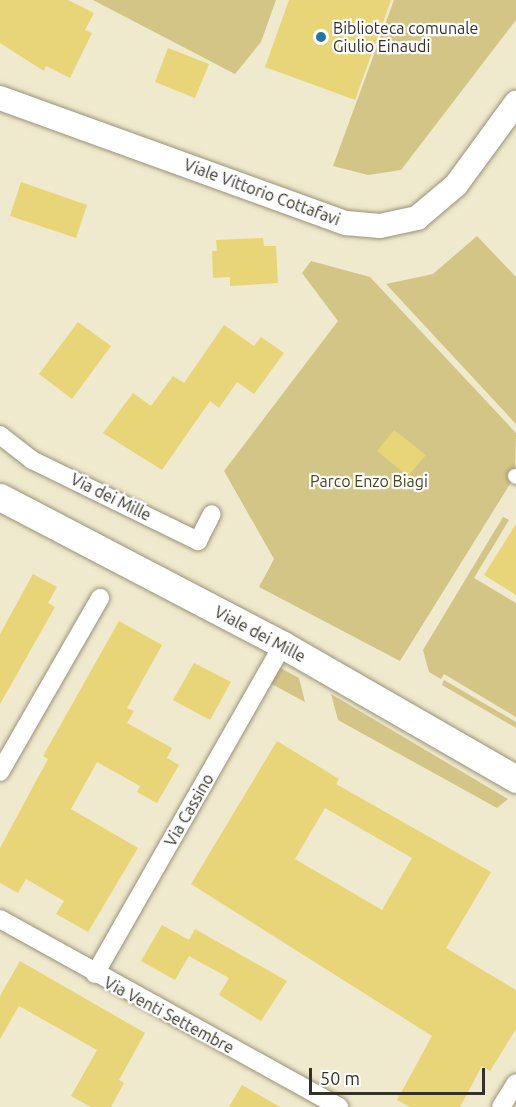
<!DOCTYPE html>
<html>
<head>
<meta charset="utf-8">
<style>
	body { margin:0 }
	#map { position:relative; width:516px; height:1107px; overflow:hidden; background:#efe9cd; font-family:Ubuntu,sans-serif }
	div>[style] { position:absolute }
	[style*='--x'] { left:calc(var(--x)*1px); top:calc(var(--y)*1px); width:calc(var(--w)*1px); rotate:calc(var(--a)*1deg) }
	.green>* { inset:0; background:#d3c585 }
	.building>* { inset:0; background:#e8d577 }
	.roads { filter:drop-shadow(0 0 2px #989278) drop-shadow(0 0 2px #989278) }
	.pedestrian>* { height:14px; margin:-7px; padding:0 7px; transform-origin:7px; border-radius:7px; background:#fff }
	.minor>* { height:18px; margin:-9px; padding:0 9px; transform-origin:9px; border-radius:9px; background:#fff }
	.tertiary>* { height:24px; margin:-12px; padding:0 12px; transform-origin:12px; border-radius:12px; background:#fff }
	.secondary>* { height:27px; margin:-13.5px; padding:0 13.5px; transform-origin:13.5px; border-radius:13.5px; background:#fff }
	.dots>* { width:16px; height:16px; translate:-50% -50%; box-sizing:border-box; border:3px solid #fff; border-radius:50% }
	span { translate:-50% -50%; white-space:nowrap; text-align:center; line-height:1.15; -webkit-text-stroke:4.5px #fff; paint-order:stroke }
	.poi-label { font-size:16px; color:#343227 }
	.left { translate:0 -50%; text-align:left }
	.street-label { font-size:16px; color:#343227 }
	.park-label { font-size:16px; color:#4b431b }
	.scale { position:absolute; left:309px; top:1068px; width:176px; height:27px; box-sizing:border-box; border:3px solid #343227; border-top:0; padding-left:8px; font-size:18px; line-height:21px; white-space:nowrap; color:#343227; -webkit-text-stroke:4px #fff; paint-order:stroke }
</style>
</head>
<body>
<div id="map">
	<div class="green">
		<div style="clip-path:polygon(93px 0,276px 0,261px 42px,235px 74px)"></div>
		<div style="clip-path:polygon(394px 0,516px 0,516px 20px,401px 170px,368px 175px,333px 166px)"></div>
		<div style="clip-path:polygon(477px 236px,516px 277px,516px 424px,386px 284px,433px 274px)"></div>
		<div style="clip-path:polygon(311px 261px,370px 277px,516px 433px,515px 476px,400px 661px,259px 587px,274px 559px,224px 471px,338px 321px,302px 273px)"></div>
		<div style="clip-path:polygon(503px 517px,509px 520px,474px 578px,516px 603px,516px 717px,444px 674px,441px 679px,429px 672px,423px 650px)"></div>
		<div style="clip-path:polygon(277px 666px,299px 678px,305px 702px,268px 682px)"></div>
		<div style="clip-path:polygon(444px 680px,516px 722px,516px 728px,442px 685px)"></div>
		<div style="clip-path:polygon(331px 694px,508px 799px,497px 808px,338px 720px)"></div>
	</div>
	<div class="building">
		<div style="clip-path:polygon(0 0,68px 0,94px 13px,85px 30px,92px 33px,70px 78px,46px 66px,44px 71px,0 43px)"></div>
		<div style="clip-path:polygon(289px 0,391px 0,355px 100px,265px 67px)"></div>
		<div style="clip-path:polygon(168px 48px,209px 64px,195px 98px,155px 82px)"></div>
		<div style="clip-path:polygon(21px 182px,87px 205px,76px 238px,10px 216px)"></div>
		<div style="clip-path:polygon(263px 238px,264px 246px,276px 246px,278px 283px,230px 286px,230px 277px,213px 278px,212px 251px,217px 251px,216px 240px)"></div>
		<div style="clip-path:polygon(78px 322px,111px 346px,72px 399px,39px 374px)"></div>
		<div style="clip-path:polygon(224px 325px,254px 346px,261px 337px,284px 353px,254px 394px,237px 382px,219px 408px,210px 401px,162px 470px,103px 433px,133px 393px,151px 406px,173px 376px,184px 383px)"></div>
		<div style="clip-path:polygon(394px 430px,426px 455px,408px 476px,377px 451px)"></div>
		<div style="clip-path:polygon(516px 524px,516px 595px,484px 575px)"></div>
		<div style="clip-path:polygon(33px 574px,57px 587px,48px 603px,55px 607px,0 704px,0 634px)"></div>
		<div style="clip-path:polygon(119px 621px,162px 645px,127px 708px,134px 711px,127px 723px,172px 748px,167px 758px,179px 765px,157px 803px,137px 792px,140px 786px,97px 762px,71px 809px,138px 848px,88px 932px,56px 914px,64px 901px,26px 879px,18px 893px,0 883px,0 848px,48px 759px,43px 756px)"></div>
		<div style="clip-path:polygon(194px 663px,231px 682px,210px 720px,173px 700px)"></div>
		<div style="clip-path:polygon(evenodd,277px 741px,339px 779px,336px 784px,491px 872px,446px 948px,516px 990px,516px 1029px,490px 1071px,482px 1066px,460px 1107px,410px 1107px,397px 1100px,432px 1036px,191px 884px,277px 741px,325px 808px,412px 858px,382px 910px,295px 859px,325px 808px)"></div>
		<div style="clip-path:polygon(162px 925px,189px 940px,195px 929px,287px 981px,261px 1021px,219px 995px,229px 978px,189px 956px,175px 980px,141px 961px)"></div>
		<div style="clip-path:polygon(20px 961px,145px 1033px,119px 1080px,124px 1083px,111px 1107px,91px 1107px,71px 1096px,97px 1050px,19px 1006px,0 1039px,0 996px)"></div>
		<div style="clip-path:polygon(242px 1085px,280px 1107px,229px 1107px)"></div>
	</div>
	<div class="roads">
		<div class="pedestrian">
			<div style="--x:515;--y:476;--w:1;--a:45"></div>
		</div>
		<div class="minor">
			<div style="--x:0;--y:435;--w:41;--a:38"></div>
			<div style="--x:32;--y:460;--w:185;--a:26"></div>
			<div style="--x:198;--y:541;--w:30;--a:-63"></div>
			<div style="--x:0;--y:772;--w:201;--a:-60.1"></div>
			<div style="--x:0;--y:919;--w:388;--a:29"></div>
			<div style="--x:95;--y:974;--w:379;--a:-60.3"></div>
			<div style="--x:501;--y:1107;--w:28;--a:-58"></div>
		</div>
		<div class="tertiary">
			<div style="--x:0;--y:98;--w:368;--a:19.9"></div>
			<div style="--x:346;--y:223;--w:34;--a:5"></div>
			<div style="--x:380;--y:226;--w:38;--a:-12"></div>
			<div style="--x:417;--y:218;--w:51;--a:-40.2"></div>
			<div style="--x:456;--y:185;--w:102;--a:-53.8"></div>
		</div>
		<div class="secondary">
			<div style="--x:0;--y:497;--w:319;--a:27.6"></div>
			<div style="--x:283;--y:645;--w:269;--a:29.9"></div>
		</div>
	</div>
	<div class="dots">
		<div style="left:321px;top:37px;background:#2673a6"></div>
	</div>
	<div class="poi-label">
		<span class="left" style="left:333px;top:37px">Biblioteca comunale<br>Giulio Einaudi</span>
	</div>
	<div class="street-label">
		<span style="left:262px;top:192px;rotate:20deg">Viale Vittorio Cottafavi</span>
		<span style="left:111px;top:497px;rotate:26deg">Via dei Mille</span>
		<span style="left:260px;top:634px;rotate:28deg">Viale dei Mille</span>
		<span style="left:189px;top:810px;rotate:-60deg">Via Cassino</span>
		<span style="left:169px;top:1015px;rotate:28deg">Via Venti Settembre</span>
	</div>
	<div class="park-label">
		<span style="left:369px;top:481px">Parco Enzo Biagi</span>
	</div>
	<div class="scale">50 m</div>
</div>
</body>
</html>
